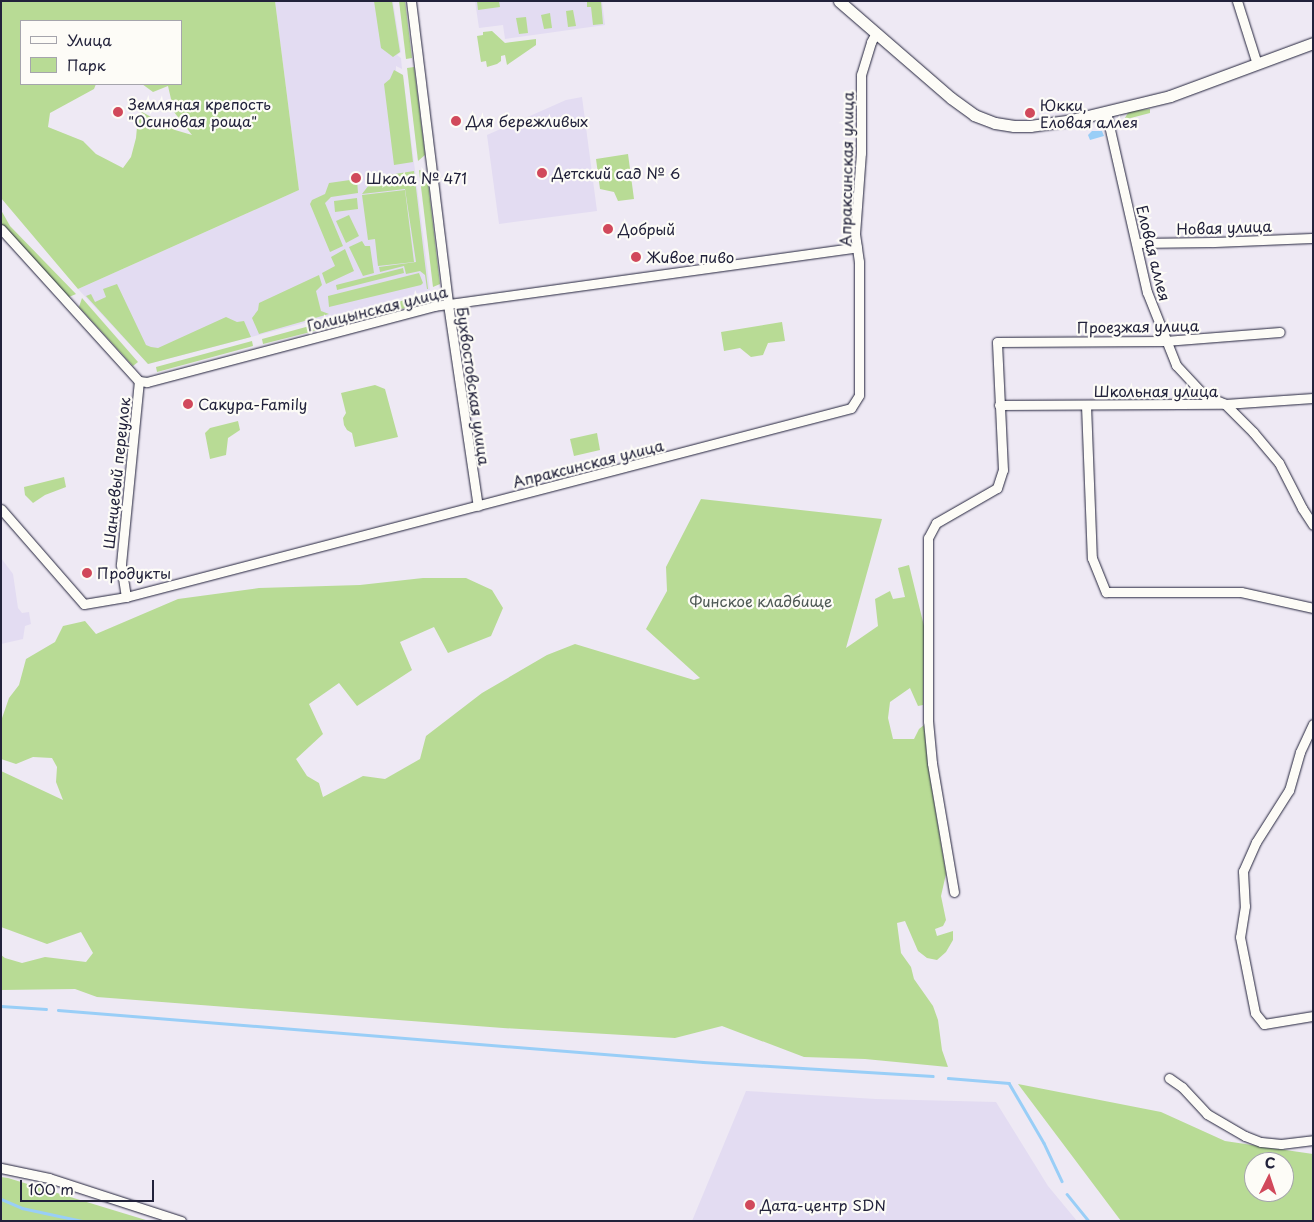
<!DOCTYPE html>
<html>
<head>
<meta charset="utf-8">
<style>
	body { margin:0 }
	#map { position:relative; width:1314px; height:1222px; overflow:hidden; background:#eee9f4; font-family:"Playpen Sans",sans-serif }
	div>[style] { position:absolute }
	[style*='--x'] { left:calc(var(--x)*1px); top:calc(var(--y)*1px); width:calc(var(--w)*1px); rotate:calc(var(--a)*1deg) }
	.built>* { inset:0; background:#e3dcf2 }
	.green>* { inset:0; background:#b8db95 }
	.water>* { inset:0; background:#99cef7 }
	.stream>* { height:2.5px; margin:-1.25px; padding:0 1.25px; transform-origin:1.25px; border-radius:1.25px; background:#99cef7 }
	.roads { filter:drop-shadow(0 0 1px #22223b) drop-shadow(0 0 1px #22223b) }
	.minor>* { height:9px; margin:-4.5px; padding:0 4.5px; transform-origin:4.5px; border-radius:4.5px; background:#fdfcf7 }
	.major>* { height:11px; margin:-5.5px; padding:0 5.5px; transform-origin:5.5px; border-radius:5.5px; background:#fdfcf7 }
	.dots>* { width:14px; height:14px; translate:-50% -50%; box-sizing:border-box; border:2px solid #fdfcf7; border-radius:50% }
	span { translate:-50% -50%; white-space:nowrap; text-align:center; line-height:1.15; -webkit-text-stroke:4.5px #fdfcf7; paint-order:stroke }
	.poi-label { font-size:15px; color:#22223b }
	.left { translate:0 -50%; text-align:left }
	.street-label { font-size:15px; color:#22223b }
	.park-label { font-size:15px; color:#4f5a56 }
	.frame { position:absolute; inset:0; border:2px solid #22223b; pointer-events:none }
	.legend { position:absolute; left:20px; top:20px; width:162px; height:65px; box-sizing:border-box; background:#fdfcf7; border:1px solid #a5a5ac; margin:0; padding:6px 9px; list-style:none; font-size:15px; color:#22223b }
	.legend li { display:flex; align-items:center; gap:10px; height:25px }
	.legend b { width:25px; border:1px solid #a5a5ac }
	.north { position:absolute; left:1244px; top:1152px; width:50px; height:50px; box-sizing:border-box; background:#fdfcf7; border:1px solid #a5a5ac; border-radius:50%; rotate:4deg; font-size:14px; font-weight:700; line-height:20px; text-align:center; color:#22223b }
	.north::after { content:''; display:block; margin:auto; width:18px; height:22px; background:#d1495b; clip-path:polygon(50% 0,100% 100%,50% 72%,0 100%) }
	.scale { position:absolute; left:20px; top:1180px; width:134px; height:22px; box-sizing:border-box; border:2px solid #22223b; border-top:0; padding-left:6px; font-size:15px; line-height:18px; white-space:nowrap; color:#22223b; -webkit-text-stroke:4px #fdfcf7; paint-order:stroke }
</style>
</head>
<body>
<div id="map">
	<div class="built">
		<div style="clip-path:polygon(275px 1px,393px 1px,401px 52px,397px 55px,401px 58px,402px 69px,396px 66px,396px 71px,403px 75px,430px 290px,148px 364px,78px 289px,299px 190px)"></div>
		<div style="clip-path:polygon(475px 1px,602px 1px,605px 25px,505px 39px,503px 25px,479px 28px)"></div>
		<div style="clip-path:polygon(582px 97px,597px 211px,499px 224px,487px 135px,566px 100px)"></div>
		<div style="clip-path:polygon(1px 558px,13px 574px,18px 608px,22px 613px,29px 612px,31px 624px,25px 626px,23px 639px,1px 644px)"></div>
		<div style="clip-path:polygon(746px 1091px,876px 1099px,996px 1102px,1048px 1186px,1077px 1221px,692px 1221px)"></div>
	</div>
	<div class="green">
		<div style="clip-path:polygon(evenodd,1px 1px,275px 1px,299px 190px,78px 289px,1px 198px,1px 1px,21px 21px,181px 21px,181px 84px,142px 84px,153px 92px,168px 86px,174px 112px,192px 135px,175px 130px,142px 112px,138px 116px,136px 138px,131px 157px,123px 168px,96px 154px,83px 141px,48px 127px,50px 113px,94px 89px,96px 84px,21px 84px,21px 21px)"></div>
		<div style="clip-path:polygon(374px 1px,392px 1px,400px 52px,393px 57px,381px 48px)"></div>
		<div style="clip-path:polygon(399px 1px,405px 1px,412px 58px,406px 59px)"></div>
		<div style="clip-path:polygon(477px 1px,499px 1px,500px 7px,478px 10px)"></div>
		<div style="clip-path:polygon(587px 1px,601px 1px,603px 24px,593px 25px,591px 7px,587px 7px)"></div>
		<div style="clip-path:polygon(573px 10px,576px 26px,568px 27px,566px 11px)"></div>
		<div style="clip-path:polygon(550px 13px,552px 28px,544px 29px,541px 15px)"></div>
		<div style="clip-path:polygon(526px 17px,528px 33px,519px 34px,516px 18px)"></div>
		<div style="clip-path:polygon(492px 31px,505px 43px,536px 39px,536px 45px,507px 65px,505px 55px,501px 56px,501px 61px,497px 64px,487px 67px,486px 61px,481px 62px,477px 36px,483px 35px,483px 32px)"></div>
		<div style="clip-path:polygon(414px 67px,425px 155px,418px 161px,407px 68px)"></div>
		<div style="clip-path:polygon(394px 70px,403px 75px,413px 162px,394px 165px,384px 84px,390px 79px)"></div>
		<div style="clip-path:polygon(1150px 109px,1150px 113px,1127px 119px,1125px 118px,1129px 111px)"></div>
		<div style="clip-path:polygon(628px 154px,634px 199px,618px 201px,614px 192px,600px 189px,596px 159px)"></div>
		<div style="clip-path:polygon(419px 170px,427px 173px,440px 284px,433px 287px)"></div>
		<div style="clip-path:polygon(414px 171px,428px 289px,427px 289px,425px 275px,420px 271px,406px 274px,404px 266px,380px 272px,379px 267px,416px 262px,405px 189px,362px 194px,375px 177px)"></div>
		<div style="clip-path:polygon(357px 179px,358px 193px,331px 197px,325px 203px,343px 246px,330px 252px,310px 204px,312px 200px,325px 194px,329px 183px)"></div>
		<div style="clip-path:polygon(405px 190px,414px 262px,378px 266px,375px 239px,368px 240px,362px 195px)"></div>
		<div style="clip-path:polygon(357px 198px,358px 209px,335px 212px,334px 201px)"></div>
		<div style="clip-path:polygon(1px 210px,10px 226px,76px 294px,69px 297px,1px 225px)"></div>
		<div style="clip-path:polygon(349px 215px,359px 236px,346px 243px,336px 221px)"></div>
		<div style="clip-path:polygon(362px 241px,365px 246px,370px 246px,374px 273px,363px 276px,349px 247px)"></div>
		<div style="clip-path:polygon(345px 249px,354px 271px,326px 284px,322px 273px,335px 266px,331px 257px)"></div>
		<div style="clip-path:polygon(403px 268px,404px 273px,337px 290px,336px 285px)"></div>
		<div style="clip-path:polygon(419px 273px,423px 283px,421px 285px,329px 307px,328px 296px)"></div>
		<div style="clip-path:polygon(319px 275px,322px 285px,316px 291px,321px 311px,329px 314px,259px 334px,252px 318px,258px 310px,259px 303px)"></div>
		<div style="clip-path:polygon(117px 284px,146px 345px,151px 347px,158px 348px,226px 317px,237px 322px,244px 321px,251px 337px,148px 364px,86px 296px,91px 294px,95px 302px,106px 297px,103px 289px)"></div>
		<div style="clip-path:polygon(423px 295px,428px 297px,425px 303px,263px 344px,262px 339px)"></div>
		<div style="clip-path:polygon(82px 298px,138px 362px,133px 366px,79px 307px)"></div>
		<div style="clip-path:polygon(782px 322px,785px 341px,768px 343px,763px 355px,751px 357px,740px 348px,724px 351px,721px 332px)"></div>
		<div style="clip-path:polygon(252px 341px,253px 346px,157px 372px,156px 367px)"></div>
		<div style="clip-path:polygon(375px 385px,385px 389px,398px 437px,355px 447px,352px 433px,347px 430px,344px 425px,343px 418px,346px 413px,341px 393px)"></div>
		<div style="clip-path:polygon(238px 421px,240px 430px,228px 438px,226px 455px,210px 459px,205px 433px,210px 428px)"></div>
		<div style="clip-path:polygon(597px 433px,600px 450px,574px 456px,570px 439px)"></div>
		<div style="clip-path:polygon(64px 477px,66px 487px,45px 495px,33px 503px,25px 495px,24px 487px)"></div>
		<div style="clip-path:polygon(701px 499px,882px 519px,846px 648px,878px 626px,875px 599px,890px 591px,893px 599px,905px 597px,898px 568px,909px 565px,924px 626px,923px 705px,918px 706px,910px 688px,890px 702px,888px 718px,893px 739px,914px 739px,919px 729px,924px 725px,928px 766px,946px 874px,941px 896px,946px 920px,943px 926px,935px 929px,937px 936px,953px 931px,953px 940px,946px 952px,937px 960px,927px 958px,918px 951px,905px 921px,897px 923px,901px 953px,911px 967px,914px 979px,933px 1006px,938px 1020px,942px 1050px,948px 1067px,865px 1059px,804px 1057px,722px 1026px,675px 1038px,503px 1028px,97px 997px,75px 989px,1px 990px,1px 955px,5px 958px,22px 963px,45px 957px,86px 962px,93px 953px,81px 932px,47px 944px,1px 927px,1px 771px,63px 800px,56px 782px,57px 767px,52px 758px,33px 757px,16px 764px,1px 759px,1px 721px,9px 698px,19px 685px,26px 659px,55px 642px,63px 626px,85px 621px,96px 634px,178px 599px,259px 588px,360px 585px,423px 578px,466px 578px,492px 590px,503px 608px,491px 636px,448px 653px,434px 627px,400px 642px,412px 670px,357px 706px,339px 683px,309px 704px,323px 734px,296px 759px,307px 776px,319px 783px,323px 797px,363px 776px,385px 779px,420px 759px,426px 736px,482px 693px,547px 655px,575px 644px,694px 680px,700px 678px,646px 629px,667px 591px,666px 567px)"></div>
		<div style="clip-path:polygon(evenodd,1018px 1084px,1161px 1112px,1225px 1141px,1313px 1154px,1313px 1221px,1121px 1221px,1018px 1084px,1254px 1162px,1284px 1162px,1284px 1192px,1254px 1192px,1254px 1162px)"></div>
		<div style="clip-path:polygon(1px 1177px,8px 1178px,149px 1221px,1px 1221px)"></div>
	</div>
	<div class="water">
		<div style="clip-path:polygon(1092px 131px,1102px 131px,1104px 136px,1090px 140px,1088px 135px)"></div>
	</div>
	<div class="stream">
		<div style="--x:1;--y:1006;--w:45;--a:3.8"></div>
		<div style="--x:58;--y:1010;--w:647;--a:4.61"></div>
		<div style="--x:703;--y:1062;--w:230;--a:3.5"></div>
		<div style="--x:948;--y:1078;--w:61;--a:4.7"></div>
		<div style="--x:1009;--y:1083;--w:69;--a:59.7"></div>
		<div style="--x:1044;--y:1143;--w:42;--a:64.7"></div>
		<div style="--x:1067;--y:1194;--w:35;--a:51"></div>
		<div style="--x:1;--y:1199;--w:23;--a:23"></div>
		<div style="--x:22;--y:1208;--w:61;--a:12.2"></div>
	</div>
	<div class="roads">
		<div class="minor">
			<div style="--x:411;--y:1;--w:305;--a:83"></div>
			<div style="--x:448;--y:304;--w:204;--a:81.6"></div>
			<div style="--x:1237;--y:1;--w:66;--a:72.4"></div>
			<div style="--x:1106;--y:112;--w:185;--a:77.2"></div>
			<div style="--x:1147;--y:292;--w:79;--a:68.3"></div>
			<div style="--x:1176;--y:365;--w:41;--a:47"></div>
			<div style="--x:1204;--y:395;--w:23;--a:23"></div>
			<div style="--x:1225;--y:404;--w:40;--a:45"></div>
			<div style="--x:1253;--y:432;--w:40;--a:50"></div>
			<div style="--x:1279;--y:463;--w:51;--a:62.9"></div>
			<div style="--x:1302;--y:508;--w:20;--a:57"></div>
			<div style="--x:1;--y:229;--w:205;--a:47.8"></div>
			<div style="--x:139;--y:381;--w:8;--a:7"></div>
			<div style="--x:147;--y:382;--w:297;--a:-14.8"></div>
			<div style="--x:434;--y:306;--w:427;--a:-7.9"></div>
			<div style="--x:1137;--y:243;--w:76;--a:-0.8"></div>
			<div style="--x:1213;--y:242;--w:100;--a:-2.3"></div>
			<div style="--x:999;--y:405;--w:226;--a:-0.3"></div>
			<div style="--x:1225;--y:404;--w:88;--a:-3.9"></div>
			<div style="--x:1086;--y:405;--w:153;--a:87.8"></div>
			<div style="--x:1092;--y:558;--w:37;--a:68"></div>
			<div style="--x:1106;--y:592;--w:135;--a:0"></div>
			<div style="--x:1241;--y:592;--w:74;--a:12.5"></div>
			<div style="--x:1;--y:509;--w:126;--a:48.9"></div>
			<div style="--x:84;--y:604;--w:43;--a:-9.5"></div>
			<div style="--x:126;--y:597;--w:749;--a:-14.61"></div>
			<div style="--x:851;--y:408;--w:15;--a:-58"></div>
			<div style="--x:859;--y:395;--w:133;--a:-90"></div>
			<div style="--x:859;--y:262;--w:28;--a:-98"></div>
			<div style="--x:855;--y:234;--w:81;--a:-85.8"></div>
			<div style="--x:861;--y:153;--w:78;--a:-90"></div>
			<div style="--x:861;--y:75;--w:34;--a:-73"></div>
			<div style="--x:871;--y:42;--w:10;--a:-61"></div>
			<div style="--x:126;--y:597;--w:33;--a:-99"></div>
			<div style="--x:121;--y:564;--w:184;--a:-84.4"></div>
			<div style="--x:1313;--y:724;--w:31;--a:115"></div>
			<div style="--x:1300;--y:752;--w:40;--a:106"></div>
			<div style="--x:1289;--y:790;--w:62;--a:122.4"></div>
			<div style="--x:1256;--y:842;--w:32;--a:114"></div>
			<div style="--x:1243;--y:871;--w:35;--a:87"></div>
			<div style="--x:1245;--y:906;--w:31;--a:99"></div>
			<div style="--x:1240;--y:937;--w:77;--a:78.8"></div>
			<div style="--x:1255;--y:1013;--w:14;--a:51"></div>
			<div style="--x:1264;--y:1024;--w:50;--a:-9.3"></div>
			<div style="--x:954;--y:892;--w:131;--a:-99.7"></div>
			<div style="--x:932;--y:763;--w:42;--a:-95.4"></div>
			<div style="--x:928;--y:721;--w:183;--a:-90"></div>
			<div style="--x:928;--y:538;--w:17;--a:-62"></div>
			<div style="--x:936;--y:523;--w:70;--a:-29.8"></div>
			<div style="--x:997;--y:488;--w:19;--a:-72"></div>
			<div style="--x:1003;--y:470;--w:128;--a:-92.7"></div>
			<div style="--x:997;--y:342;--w:168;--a:-0.3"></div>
			<div style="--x:1165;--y:341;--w:115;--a:-4.5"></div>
			<div style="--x:1169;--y:1078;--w:16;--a:35"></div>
			<div style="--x:1182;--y:1087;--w:37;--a:47"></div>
			<div style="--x:1207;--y:1114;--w:44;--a:30.1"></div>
			<div style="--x:1245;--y:1136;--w:17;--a:21"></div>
			<div style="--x:1261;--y:1142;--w:20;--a:6"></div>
			<div style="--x:1281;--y:1144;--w:32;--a:-7"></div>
			<div style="--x:1;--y:1168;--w:49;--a:11.8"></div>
			<div style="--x:49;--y:1178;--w:139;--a:18"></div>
		</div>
		<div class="major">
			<div style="--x:839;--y:1;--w:148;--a:40.9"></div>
			<div style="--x:951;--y:98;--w:29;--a:36"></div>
			<div style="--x:974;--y:115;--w:22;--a:21"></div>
			<div style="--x:995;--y:123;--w:19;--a:9"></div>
			<div style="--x:1014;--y:126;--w:16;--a:0"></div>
			<div style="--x:1030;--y:126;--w:37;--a:-8"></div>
			<div style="--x:1067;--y:121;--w:106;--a:-13.6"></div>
			<div style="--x:1170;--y:96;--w:153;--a:-20.3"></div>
		</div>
	</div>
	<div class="dots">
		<div style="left:118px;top:112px;background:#d1495b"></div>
		<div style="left:1030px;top:113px;background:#d1495b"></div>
		<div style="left:456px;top:121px;background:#d1495b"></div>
		<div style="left:542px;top:173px;background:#d1495b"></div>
		<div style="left:356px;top:178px;background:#d1495b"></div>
		<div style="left:608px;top:229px;background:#d1495b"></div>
		<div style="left:636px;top:257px;background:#d1495b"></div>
		<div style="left:188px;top:404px;background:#d1495b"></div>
		<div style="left:87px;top:573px;background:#d1495b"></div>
		<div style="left:750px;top:1205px;background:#d1495b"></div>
	</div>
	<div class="poi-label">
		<span class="left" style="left:128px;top:112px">Земляная крепость<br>"Осиновая роща"</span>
		<span class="left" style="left:1040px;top:113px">Юкки,<br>Еловая аллея</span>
		<span class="left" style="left:466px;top:121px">Для бережливых</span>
		<span class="left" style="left:552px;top:173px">Детский сад № 6</span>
		<span class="left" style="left:366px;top:178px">Школа № 471</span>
		<span class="left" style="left:618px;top:229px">Добрый</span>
		<span class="left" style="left:646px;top:257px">Живое пиво</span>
		<span class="left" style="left:198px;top:404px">Сакура-Family</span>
		<span class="left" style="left:97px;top:573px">Продукты</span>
		<span class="left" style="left:760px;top:1205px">Дата-центр SDN</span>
	</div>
	<div class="street-label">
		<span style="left:846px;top:169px;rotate:-89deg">Апраксинская улица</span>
		<span style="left:1224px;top:227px;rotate:-2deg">Новая улица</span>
		<span style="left:1154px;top:253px;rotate:76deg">Еловая аллея</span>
		<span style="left:377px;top:308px;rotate:-14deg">Голицынская улица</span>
		<span style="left:1138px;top:326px;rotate:-1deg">Проезжая улица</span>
		<span style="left:474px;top:386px;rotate:82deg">Бухвостовская улица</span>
		<span style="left:1156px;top:391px">Школьная улица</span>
		<span style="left:588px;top:463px;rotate:-14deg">Апраксинская улица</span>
		<span style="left:116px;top:473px;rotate:-84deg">Шанцевый переулок</span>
	</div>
	<div class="park-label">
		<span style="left:761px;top:601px">Финское кладбище</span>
	</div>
	<div class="frame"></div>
	<ul class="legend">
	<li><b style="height:6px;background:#fdfcf7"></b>Улица</li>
	<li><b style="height:14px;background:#b8db95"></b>Парк</li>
	</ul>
	<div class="north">С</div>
	<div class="scale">100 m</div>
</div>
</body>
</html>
